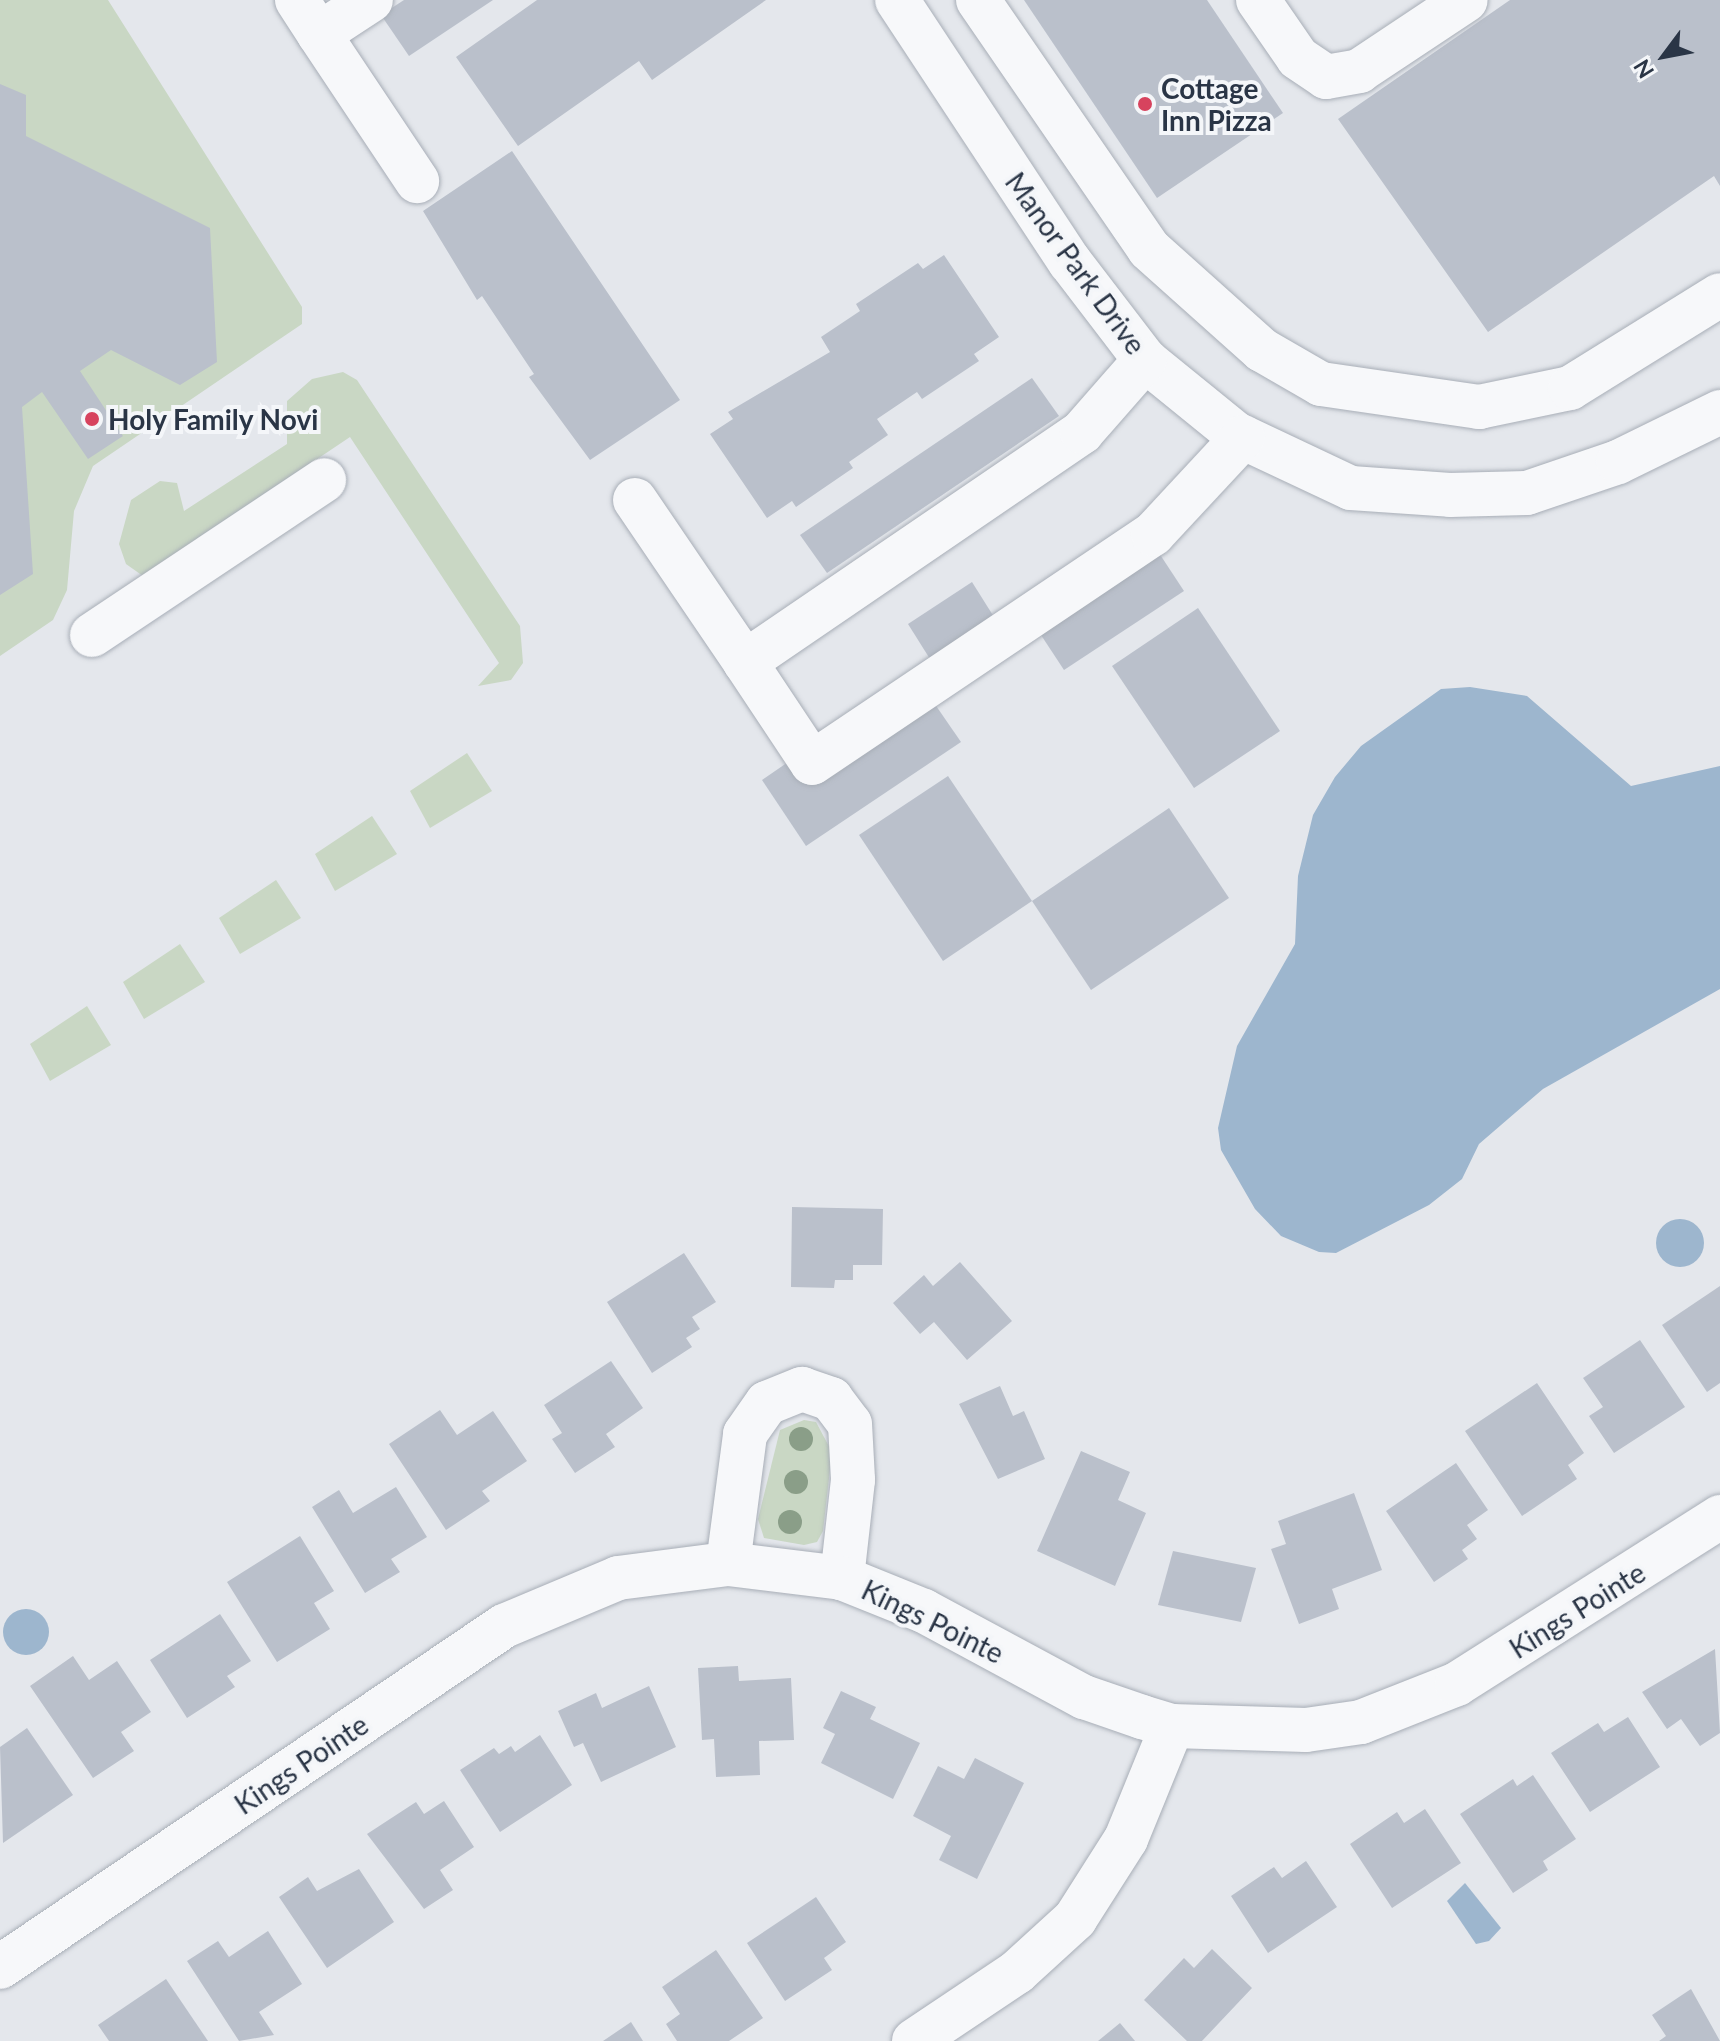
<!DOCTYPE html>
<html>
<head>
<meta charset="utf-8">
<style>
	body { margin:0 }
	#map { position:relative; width:1720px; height:2041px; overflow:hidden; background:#e4e7ec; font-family:Lato,sans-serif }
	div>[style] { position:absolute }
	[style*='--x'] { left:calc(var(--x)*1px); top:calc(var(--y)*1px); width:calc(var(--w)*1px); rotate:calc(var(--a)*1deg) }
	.green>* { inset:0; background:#c9d7c4 }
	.water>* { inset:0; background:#9db6ce }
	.round { border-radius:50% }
	.building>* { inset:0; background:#bac0cb }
	.roads { filter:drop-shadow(0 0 2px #a8aeb7) drop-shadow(0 0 2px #a8aeb7) }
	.minor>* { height:44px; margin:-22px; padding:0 22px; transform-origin:22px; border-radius:22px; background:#f7f8fa }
	.trees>* { width:24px; height:24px; margin:-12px; border-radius:50%; background:#8a9e88 }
	.dots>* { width:22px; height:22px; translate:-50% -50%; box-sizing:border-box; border:4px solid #f4f6f9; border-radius:50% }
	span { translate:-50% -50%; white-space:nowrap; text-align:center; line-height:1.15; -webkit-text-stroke:8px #f4f6f9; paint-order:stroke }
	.poi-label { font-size:28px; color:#2a3546; font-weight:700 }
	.left { translate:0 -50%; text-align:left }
	.street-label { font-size:28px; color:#2a3546 }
	.north { position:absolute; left:1624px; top:16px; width:80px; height:80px; -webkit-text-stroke:6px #f4f6f9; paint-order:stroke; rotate:238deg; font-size:22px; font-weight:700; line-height:32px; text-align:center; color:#2a3546 }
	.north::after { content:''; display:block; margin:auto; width:28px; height:36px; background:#2a3546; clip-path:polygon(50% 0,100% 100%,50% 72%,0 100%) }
</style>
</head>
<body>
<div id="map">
	<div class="green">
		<div style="clip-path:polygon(0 0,108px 0,302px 307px,302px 324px,93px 466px,74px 511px,67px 590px,53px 620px,0 656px)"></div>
		<div style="clip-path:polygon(343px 372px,357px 380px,520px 626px,523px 663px,511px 680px,478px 686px,499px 663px,350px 437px,143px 576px,126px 564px,119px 544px,131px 500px,160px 481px,177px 483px,184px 511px,287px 444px,287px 401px,312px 379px)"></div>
		<div style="clip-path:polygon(467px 753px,492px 791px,430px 828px,410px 791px)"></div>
		<div style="clip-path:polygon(372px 816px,397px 854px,335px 891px,315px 854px)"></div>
		<div style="clip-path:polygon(276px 880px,301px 918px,240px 954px,219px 918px)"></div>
		<div style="clip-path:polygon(180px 944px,205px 982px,144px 1019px,123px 982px)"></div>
		<div style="clip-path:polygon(87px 1006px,111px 1045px,50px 1081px,30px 1044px)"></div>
		<div style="clip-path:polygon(804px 1420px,816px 1422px,832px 1452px,823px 1531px,817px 1542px,804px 1545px,764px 1538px,758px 1519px,780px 1430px)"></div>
	</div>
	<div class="water">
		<div style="clip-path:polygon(1470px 687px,1527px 696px,1631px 786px,1720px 766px,1720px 989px,1543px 1089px,1479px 1144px,1462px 1179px,1429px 1205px,1336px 1253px,1319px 1252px,1281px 1236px,1255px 1209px,1221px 1150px,1218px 1128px,1237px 1046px,1295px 944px,1298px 876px,1313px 815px,1335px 777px,1361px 746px,1441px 689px)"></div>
		<div class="round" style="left:1656px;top:1219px;width:48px;height:48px"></div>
		<div class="round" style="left:3px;top:1609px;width:46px;height:46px"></div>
		<div style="clip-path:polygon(1465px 1883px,1501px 1928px,1489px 1941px,1476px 1944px,1447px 1901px)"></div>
	</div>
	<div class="building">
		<div style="clip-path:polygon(404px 0,493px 0,409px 56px,381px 15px)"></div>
		<div style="clip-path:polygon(537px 0,766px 0,652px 80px,639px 61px,518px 146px,456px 57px)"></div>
		<div style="clip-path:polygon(1024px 0,1207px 0,1283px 113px,1157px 198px)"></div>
		<div style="clip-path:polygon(1510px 0,1720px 0,1720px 186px,1714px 176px,1488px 332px,1338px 119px)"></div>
		<div style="clip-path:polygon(0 84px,26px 95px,26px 136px,210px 228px,217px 362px,180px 385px,111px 350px,80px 371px,123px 436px,88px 459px,42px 392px,22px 407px,33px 574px,0 595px)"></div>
		<div style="clip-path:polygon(512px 151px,680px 400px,590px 460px,529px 377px,534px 374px,482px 296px,477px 300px,423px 211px)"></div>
		<div style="clip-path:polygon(944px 255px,999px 337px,974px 354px,979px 361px,922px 399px,917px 392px,877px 419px,888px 435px,849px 462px,853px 468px,796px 507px,792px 501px,767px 518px,710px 434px,733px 419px,728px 412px,830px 352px,821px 337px,860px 311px,856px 304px,918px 263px,923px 269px)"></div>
		<div style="clip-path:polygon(1032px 378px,1059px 416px,827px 573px,800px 535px)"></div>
		<div style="clip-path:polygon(1159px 553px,1184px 591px,1064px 670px,1039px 632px)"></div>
		<div style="clip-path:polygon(972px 582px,994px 617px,930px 659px,908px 624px)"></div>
		<div style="clip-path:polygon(1198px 608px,1280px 731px,1194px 788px,1112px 666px)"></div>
		<div style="clip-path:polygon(932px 700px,961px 742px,806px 846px,762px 780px,794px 758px)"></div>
		<div style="clip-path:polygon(948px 776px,1032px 901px,943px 961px,859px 835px)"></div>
		<div style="clip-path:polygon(1169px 808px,1229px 898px,1091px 990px,1032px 901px)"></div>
		<div style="clip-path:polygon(792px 1207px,883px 1209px,882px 1265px,853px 1265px,853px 1280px,835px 1280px,834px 1288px,791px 1287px)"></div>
		<div style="clip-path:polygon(684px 1253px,716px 1302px,692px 1317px,700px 1329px,686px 1338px,692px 1347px,652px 1373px,607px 1302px)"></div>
		<div style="clip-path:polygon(960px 1262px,1012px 1321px,967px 1360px,934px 1322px,920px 1334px,893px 1303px,924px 1275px,933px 1286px)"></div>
		<div style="clip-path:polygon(1720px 1286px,1720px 1383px,1707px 1392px,1662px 1325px)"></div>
		<div style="clip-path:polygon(1640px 1340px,1685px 1407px,1614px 1453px,1589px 1416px,1603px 1407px,1583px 1378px)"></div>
		<div style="clip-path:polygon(611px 1361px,643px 1408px,606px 1434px,615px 1447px,575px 1473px,552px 1439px,562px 1433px,544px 1405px)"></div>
		<div style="clip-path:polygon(1537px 1383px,1584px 1453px,1568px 1465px,1577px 1479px,1522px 1516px,1465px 1431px)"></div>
		<div style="clip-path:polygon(1000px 1386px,1013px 1416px,1024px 1411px,1045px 1459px,998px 1479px,959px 1404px)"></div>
		<div style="clip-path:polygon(440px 1410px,457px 1435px,493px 1411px,527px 1461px,482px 1491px,490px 1501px,446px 1530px,389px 1444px)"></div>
		<div style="clip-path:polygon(1081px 1451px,1130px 1472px,1118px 1500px,1146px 1513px,1115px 1586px,1037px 1551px)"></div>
		<div style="clip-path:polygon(1456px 1463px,1488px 1510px,1467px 1525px,1477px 1539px,1462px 1550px,1468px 1559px,1434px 1582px,1386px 1511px)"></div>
		<div style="clip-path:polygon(396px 1487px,427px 1537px,391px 1559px,400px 1572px,365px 1593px,312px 1507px,339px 1490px,353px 1513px)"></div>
		<div style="clip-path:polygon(1354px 1493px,1382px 1570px,1332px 1589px,1339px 1609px,1299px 1624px,1271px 1549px,1286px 1544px,1278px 1521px)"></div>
		<div style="clip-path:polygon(300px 1536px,334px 1591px,314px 1603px,330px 1629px,277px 1662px,227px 1582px)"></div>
		<div style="clip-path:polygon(1173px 1551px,1256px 1568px,1241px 1622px,1158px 1605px)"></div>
		<div style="clip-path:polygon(220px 1614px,251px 1661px,227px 1676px,235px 1687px,187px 1718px,150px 1660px)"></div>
		<div style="clip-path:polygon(1715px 1649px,1720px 1733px,1700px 1746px,1681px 1719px,1667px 1729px,1642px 1692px)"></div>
		<div style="clip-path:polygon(73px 1656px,89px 1680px,117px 1661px,151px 1712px,121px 1732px,134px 1751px,93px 1778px,30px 1686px)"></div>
		<div style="clip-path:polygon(738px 1666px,739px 1681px,791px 1678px,794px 1740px,759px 1741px,760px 1775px,716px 1777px,714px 1739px,702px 1740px,698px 1668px)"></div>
		<div style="clip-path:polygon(649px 1686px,676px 1747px,601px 1782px,583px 1743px,574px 1747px,558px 1711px,596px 1693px,602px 1708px)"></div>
		<div style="clip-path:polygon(841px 1691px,876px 1707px,870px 1719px,920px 1743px,893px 1799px,821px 1763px,835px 1734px,823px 1728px)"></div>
		<div style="clip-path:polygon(1628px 1717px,1660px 1767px,1590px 1812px,1551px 1753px,1598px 1723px,1604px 1732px)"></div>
		<div style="clip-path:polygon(27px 1728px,73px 1795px,3px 1843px,0 1747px)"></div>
		<div style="clip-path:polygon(540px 1735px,572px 1785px,500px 1832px,460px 1770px,494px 1748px,499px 1754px,511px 1746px,515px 1752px)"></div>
		<div style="clip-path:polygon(975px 1758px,1024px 1783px,977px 1879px,939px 1860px,951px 1836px,913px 1816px,938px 1766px,964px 1779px)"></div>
		<div style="clip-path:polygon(1533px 1775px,1576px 1839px,1543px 1861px,1548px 1870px,1513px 1893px,1460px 1814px,1513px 1779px,1517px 1786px)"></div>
		<div style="clip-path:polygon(444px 1801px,474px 1847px,440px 1870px,453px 1890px,424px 1909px,367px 1834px,416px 1802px,424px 1814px)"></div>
		<div style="clip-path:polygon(1425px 1809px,1461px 1863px,1392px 1908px,1350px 1844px,1397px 1812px,1404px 1823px)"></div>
		<div style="clip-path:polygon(1306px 1861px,1337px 1907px,1268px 1953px,1231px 1896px,1274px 1867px,1282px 1878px)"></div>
		<div style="clip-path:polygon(359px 1869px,394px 1922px,327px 1968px,279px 1897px,308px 1877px,317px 1891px)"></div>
		<div style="clip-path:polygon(816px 1897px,846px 1942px,824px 1958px,832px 1970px,785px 2001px,747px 1943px)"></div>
		<div style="clip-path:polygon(268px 1931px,302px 1984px,259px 2012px,274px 2035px,239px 2041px,187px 1961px,218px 1941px,229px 1957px)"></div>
		<div style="clip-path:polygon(1212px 1949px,1252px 1988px,1202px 2041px,1187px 2041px,1144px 2000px,1184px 1958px,1194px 1968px)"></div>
		<div style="clip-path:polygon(716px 1950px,763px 2018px,729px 2041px,677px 2041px,666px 2024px,680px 2014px,662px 1987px)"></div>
		<div style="clip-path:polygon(166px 1979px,208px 2041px,109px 2041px,98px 2025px)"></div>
		<div style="clip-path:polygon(1691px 1989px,1720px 2041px,1659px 2041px,1666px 2036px,1652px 2015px)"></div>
		<div style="clip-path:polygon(631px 2022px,643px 2041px,603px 2041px)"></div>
		<div style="clip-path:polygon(1120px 2023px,1135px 2041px,1098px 2041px)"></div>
	</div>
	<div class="roads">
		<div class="minor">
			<div style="--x:297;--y:0;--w:40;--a:57.1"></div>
			<div style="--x:319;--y:34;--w:62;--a:-33.2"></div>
			<div style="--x:897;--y:0;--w:314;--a:56.6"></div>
			<div style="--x:1070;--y:262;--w:123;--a:52.6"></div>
			<div style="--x:1145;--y:360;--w:117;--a:39.1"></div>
			<div style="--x:1236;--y:434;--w:127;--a:25.2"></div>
			<div style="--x:1351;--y:488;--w:99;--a:4"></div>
			<div style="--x:1450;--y:495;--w:77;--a:-1.5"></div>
			<div style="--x:1527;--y:493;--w:96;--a:-18.8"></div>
			<div style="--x:1618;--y:462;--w:114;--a:-26.1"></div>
			<div style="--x:978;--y:0;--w:302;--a:55.5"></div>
			<div style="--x:1149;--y:249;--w:152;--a:41.8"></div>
			<div style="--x:1262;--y:350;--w:68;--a:30"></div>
			<div style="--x:1321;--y:384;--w:160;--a:8.3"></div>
			<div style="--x:1479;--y:407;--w:93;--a:-11.8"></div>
			<div style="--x:1570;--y:388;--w:176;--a:-31.8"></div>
			<div style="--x:1258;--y:0;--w:70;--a:55.4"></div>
			<div style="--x:1298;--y:58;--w:34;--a:34"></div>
			<div style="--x:1326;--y:77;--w:34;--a:-10"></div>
			<div style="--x:1359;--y:71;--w:128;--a:-33.6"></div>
			<div style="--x:319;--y:34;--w:177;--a:56.3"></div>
			<div style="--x:635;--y:500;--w:196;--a:55.8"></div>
			<div style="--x:745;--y:662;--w:408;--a:-34.3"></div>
			<div style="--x:1082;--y:432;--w:96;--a:-48.8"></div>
			<div style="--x:92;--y:635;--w:279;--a:-33.7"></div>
			<div style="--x:745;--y:662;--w:121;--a:56.4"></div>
			<div style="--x:812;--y:763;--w:411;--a:-33.9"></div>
			<div style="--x:1153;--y:534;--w:132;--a:-47.1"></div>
			<div style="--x:728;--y:1564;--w:131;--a:-82.5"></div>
			<div style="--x:745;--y:1434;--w:38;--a:-55"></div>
			<div style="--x:767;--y:1403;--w:38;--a:-22"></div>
			<div style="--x:802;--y:1389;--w:31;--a:19"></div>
			<div style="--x:831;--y:1399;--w:31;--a:53"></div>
			<div style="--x:850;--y:1424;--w:56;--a:86.9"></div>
			<div style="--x:853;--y:1480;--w:99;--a:96.4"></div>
			<div style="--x:0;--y:1967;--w:609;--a:-34.08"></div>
			<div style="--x:504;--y:1626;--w:124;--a:-22.8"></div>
			<div style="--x:618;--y:1578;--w:111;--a:-7.3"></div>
			<div style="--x:728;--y:1564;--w:115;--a:7"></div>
			<div style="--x:842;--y:1578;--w:88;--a:21.9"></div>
			<div style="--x:924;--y:1611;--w:182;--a:28.3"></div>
			<div style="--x:1084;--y:1697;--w:61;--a:19"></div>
			<div style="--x:1142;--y:1717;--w:31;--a:17"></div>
			<div style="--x:1172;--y:1726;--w:134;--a:1.7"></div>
			<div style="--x:1306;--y:1730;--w:56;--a:-8.3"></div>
			<div style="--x:1361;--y:1722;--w:103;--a:-21.6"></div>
			<div style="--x:1457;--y:1684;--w:312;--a:-32.4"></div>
			<div style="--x:914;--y:2041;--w:124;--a:-33.8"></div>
			<div style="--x:1017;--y:1972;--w:79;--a:-42.4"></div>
			<div style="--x:1075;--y:1919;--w:95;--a:-57.5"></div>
			<div style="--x:1126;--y:1839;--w:122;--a:-67.8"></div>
		</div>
	</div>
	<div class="trees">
		<div style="left:801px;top:1439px"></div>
		<div style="left:796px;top:1482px"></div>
		<div style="left:790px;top:1522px"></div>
	</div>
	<div class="dots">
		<div style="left:1145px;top:104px;background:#d7435e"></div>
		<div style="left:92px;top:419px;background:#d7435e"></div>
	</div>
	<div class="poi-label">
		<span class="left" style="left:1161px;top:104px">Cottage<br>Inn Pizza</span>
		<span class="left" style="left:108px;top:419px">Holy Family Novi</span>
	</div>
	<div class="street-label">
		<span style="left:1076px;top:263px;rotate:54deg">Manor Park Drive</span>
		<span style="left:1577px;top:1610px;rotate:-32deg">Kings Pointe</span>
		<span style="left:933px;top:1621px;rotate:26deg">Kings Pointe</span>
		<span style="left:301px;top:1764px;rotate:-34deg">Kings Pointe</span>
	</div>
	<div class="north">N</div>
</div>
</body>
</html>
